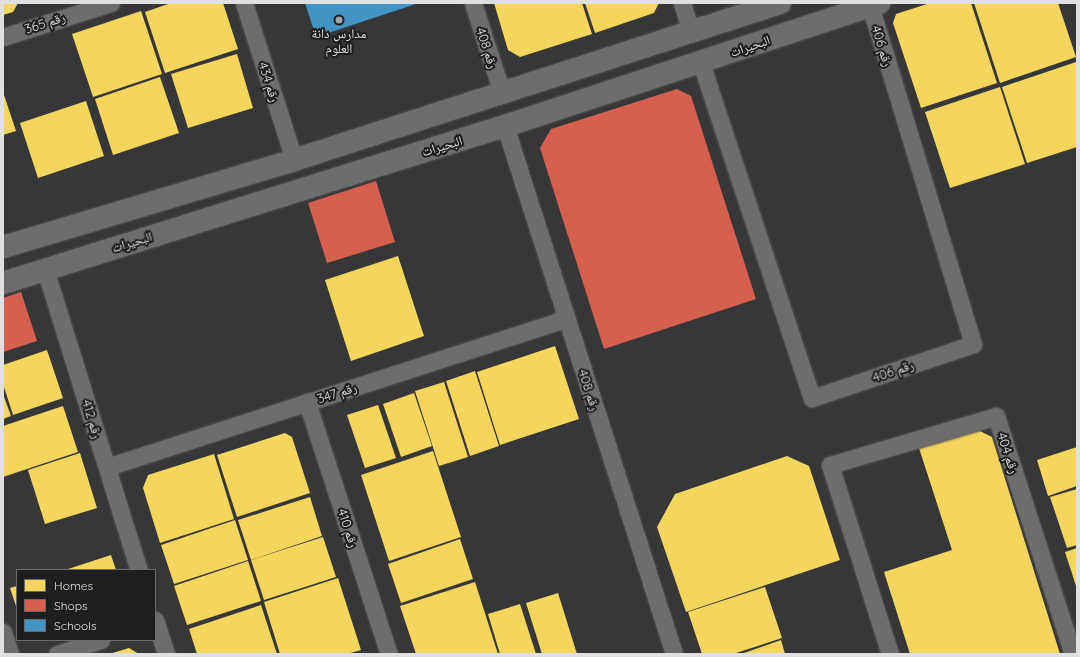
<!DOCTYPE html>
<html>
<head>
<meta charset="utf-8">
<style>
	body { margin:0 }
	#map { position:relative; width:1080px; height:657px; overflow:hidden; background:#363738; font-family:Quicksand,"Noto Naskh Arabic",sans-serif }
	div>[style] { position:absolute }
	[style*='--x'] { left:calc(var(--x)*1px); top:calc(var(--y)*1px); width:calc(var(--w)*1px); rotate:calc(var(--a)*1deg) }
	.homes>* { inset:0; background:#f6d55c }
	.shops>* { inset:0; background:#d6604d }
	.schools>* { inset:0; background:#4393c3 }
	.roads { filter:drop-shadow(0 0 1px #545557) drop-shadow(0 0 1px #545557) }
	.minor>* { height:17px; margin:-8.5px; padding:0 8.5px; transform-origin:8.5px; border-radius:8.5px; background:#6e6d6e }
	.tertiary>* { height:22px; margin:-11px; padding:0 11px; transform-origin:11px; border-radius:11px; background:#6e6d6e }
	.dots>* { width:11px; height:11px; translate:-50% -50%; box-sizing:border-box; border:2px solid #1d1e1f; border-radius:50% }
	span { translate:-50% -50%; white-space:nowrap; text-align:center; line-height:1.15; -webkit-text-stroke:4px #1d1e1f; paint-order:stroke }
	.street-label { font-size:13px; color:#dfe0e2 }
	.poi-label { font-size:13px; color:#dfe0e2 }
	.frame { position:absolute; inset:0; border:4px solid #dfe0e2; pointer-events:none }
	.legend { position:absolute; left:16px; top:569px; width:140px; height:72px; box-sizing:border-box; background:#1d1e1f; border:1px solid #6b6c6d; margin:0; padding:5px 7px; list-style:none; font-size:12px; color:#dfe0e2 }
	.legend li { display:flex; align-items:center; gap:8px; height:20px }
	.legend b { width:20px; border:1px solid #6b6c6d }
</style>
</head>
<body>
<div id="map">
	<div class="homes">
		<div style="clip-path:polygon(3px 3px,18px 3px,13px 12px,3px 15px)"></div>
		<div style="clip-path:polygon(171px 3px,223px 3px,238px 49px,165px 73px,145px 12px)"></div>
		<div style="clip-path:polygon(494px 3px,582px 3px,592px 34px,520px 57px,508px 50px)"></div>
		<div style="clip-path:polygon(585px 3px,659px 3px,654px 13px,595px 33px)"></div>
		<div style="clip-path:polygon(930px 3px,971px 3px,997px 83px,921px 108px,893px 23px,896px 14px)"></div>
		<div style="clip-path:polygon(974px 3px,1058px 3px,1076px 57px,1000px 83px)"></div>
		<div style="clip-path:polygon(141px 11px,162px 74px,93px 97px,72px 34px)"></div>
		<div style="clip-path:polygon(237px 54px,253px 108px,188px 128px,171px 74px)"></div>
		<div style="clip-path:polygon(1076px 62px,1077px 147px,1027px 163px,1002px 87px)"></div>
		<div style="clip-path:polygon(160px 77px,179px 133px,113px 155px,95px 99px)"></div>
		<div style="clip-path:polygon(1000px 87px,1025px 164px,950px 188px,925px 112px)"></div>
		<div style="clip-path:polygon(3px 92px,16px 131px,3px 135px)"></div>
		<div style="clip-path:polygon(86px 101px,104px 156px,38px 178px,20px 123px)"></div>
		<div style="clip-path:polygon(398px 256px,424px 336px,351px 361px,325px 280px)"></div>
		<div style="clip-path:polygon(555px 346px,579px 419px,500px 445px,477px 372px)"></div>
		<div style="clip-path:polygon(47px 350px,63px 398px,13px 415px,3px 384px,3px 365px)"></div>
		<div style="clip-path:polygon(475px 371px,499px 446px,470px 456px,446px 381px)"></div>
		<div style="clip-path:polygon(444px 382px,468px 457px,439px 466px,415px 391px)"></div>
		<div style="clip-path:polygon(414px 393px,432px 446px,401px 457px,383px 404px)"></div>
		<div style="clip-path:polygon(3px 394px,11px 416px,3px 419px)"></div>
		<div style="clip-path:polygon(378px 405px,396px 458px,365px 468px,347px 415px)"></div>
		<div style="clip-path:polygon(63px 406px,78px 452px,3px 477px,3px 426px)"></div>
		<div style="clip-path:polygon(976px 429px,992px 437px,1060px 654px,910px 654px,884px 572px,952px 550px,919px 448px)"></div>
		<div style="clip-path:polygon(285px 433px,292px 437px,310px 493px,237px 517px,217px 455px)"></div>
		<div style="clip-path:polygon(1077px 447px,1077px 486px,1048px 496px,1037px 460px)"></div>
		<div style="clip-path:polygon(433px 451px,461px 537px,389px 561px,361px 475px)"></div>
		<div style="clip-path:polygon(80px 453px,97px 508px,45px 524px,28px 470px)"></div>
		<div style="clip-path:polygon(214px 454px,234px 519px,160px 543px,143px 488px,148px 475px)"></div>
		<div style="clip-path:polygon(787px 456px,809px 466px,840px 560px,686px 612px,657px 527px,675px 494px)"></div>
		<div style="clip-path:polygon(1077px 489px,1077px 545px,1067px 548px,1050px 497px)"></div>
		<div style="clip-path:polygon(310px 497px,322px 536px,251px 560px,238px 520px)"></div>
		<div style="clip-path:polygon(235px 520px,248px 560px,174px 584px,161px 545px)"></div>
		<div style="clip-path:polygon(323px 537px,336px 577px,264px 600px,251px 560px)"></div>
		<div style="clip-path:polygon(460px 539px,473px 579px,401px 603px,388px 564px)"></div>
		<div style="clip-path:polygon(1077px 548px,1077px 589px,1065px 552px)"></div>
		<div style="clip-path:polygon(111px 555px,116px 570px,65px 570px)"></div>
		<div style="clip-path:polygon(248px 561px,261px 601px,187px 625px,174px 586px)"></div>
		<div style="clip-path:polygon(338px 578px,361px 650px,347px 654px,280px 654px,264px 602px)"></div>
		<div style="clip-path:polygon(475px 582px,498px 654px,416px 654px,400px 606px)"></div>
		<div style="clip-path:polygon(17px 586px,17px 609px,10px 588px)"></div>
		<div style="clip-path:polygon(765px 587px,782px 638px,733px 654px,702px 654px,688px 612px)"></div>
		<div style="clip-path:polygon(558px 593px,577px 654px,542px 654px,526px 603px)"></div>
		<div style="clip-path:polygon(520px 604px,536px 654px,500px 654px,488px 614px)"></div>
		<div style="clip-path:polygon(261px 605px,277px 654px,197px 654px,189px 629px)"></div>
		<div style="clip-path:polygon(781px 640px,785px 654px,741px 654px)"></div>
		<div style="clip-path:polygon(129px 648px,139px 654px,109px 654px)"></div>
	</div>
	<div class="shops">
		<div style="clip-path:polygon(677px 89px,691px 96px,756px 299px,604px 349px,540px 148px,551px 129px)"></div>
		<div style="clip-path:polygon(376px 181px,395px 242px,327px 263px,308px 203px)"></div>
		<div style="clip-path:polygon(21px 292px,37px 341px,3px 352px,3px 298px)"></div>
	</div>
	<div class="schools">
		<div style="clip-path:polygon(305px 3px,419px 3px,316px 37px)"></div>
	</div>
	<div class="roads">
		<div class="minor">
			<div style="--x:244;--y:3;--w:165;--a:72.3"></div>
			<div style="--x:473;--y:3;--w:95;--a:72.1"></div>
			<div style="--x:682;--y:3;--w:30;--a:73"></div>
			<div style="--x:3;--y:37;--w:113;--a:-17.5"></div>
			<div style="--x:701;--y:63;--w:353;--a:71.7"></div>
			<div style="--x:812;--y:398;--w:170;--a:-18.5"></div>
			<div style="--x:973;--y:344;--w:353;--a:-106.9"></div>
			<div style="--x:505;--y:126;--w:554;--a:72.25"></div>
			<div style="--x:45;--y:269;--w:315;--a:72.7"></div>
			<div style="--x:307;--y:402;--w:265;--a:72"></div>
			<div style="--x:107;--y:467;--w:482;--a:-17.9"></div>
			<div style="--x:155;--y:620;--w:36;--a:72"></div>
			<div style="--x:3;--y:632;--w:23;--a:72"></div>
			<div style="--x:57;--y:654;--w:46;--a:-17.7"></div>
			<div style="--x:890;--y:654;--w:198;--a:-107.6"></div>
			<div style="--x:830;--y:465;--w:173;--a:-16.4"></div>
			<div style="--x:996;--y:416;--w:250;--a:72.1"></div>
		</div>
		<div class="tertiary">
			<div style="--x:3;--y:247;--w:304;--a:-16.6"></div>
			<div style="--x:294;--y:160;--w:511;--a:-17.9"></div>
			<div style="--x:3;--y:283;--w:526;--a:-17.37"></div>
			<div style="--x:505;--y:126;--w:394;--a:-18.2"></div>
		</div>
	</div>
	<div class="dots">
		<div style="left:339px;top:20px;background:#a4a5a6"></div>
	</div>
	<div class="street-label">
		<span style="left:45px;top:23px;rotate:-18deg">رقم 365</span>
		<span style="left:750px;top:46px;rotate:-19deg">البحيرات</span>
		<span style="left:882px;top:46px;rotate:73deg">رقم 406</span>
		<span style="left:487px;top:48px;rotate:72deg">رقم 408</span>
		<span style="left:269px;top:82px;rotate:72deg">رقم 434</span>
		<span style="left:442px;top:146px;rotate:-17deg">البحيرات</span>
		<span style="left:132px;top:242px;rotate:-17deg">البحيرات</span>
		<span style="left:893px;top:371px;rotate:-19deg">رقم 406</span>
		<span style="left:589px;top:390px;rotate:72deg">رقم 408</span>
		<span style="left:337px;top:393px;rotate:-18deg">رقم 347</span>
		<span style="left:92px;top:419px;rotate:73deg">رقم 412</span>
		<span style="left:1008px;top:453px;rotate:72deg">رقم 404</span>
		<span style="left:348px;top:528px;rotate:72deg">رقم 410</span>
	</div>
	<div class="poi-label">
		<span style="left:339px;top:41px">مدارس دانة<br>العلوم</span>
	</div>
	<div class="frame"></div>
	<ul class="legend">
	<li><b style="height:11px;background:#f6d55c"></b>Homes</li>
	<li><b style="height:11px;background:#d6604d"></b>Shops</li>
	<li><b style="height:11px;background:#4393c3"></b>Schools</li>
	</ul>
</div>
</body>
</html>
